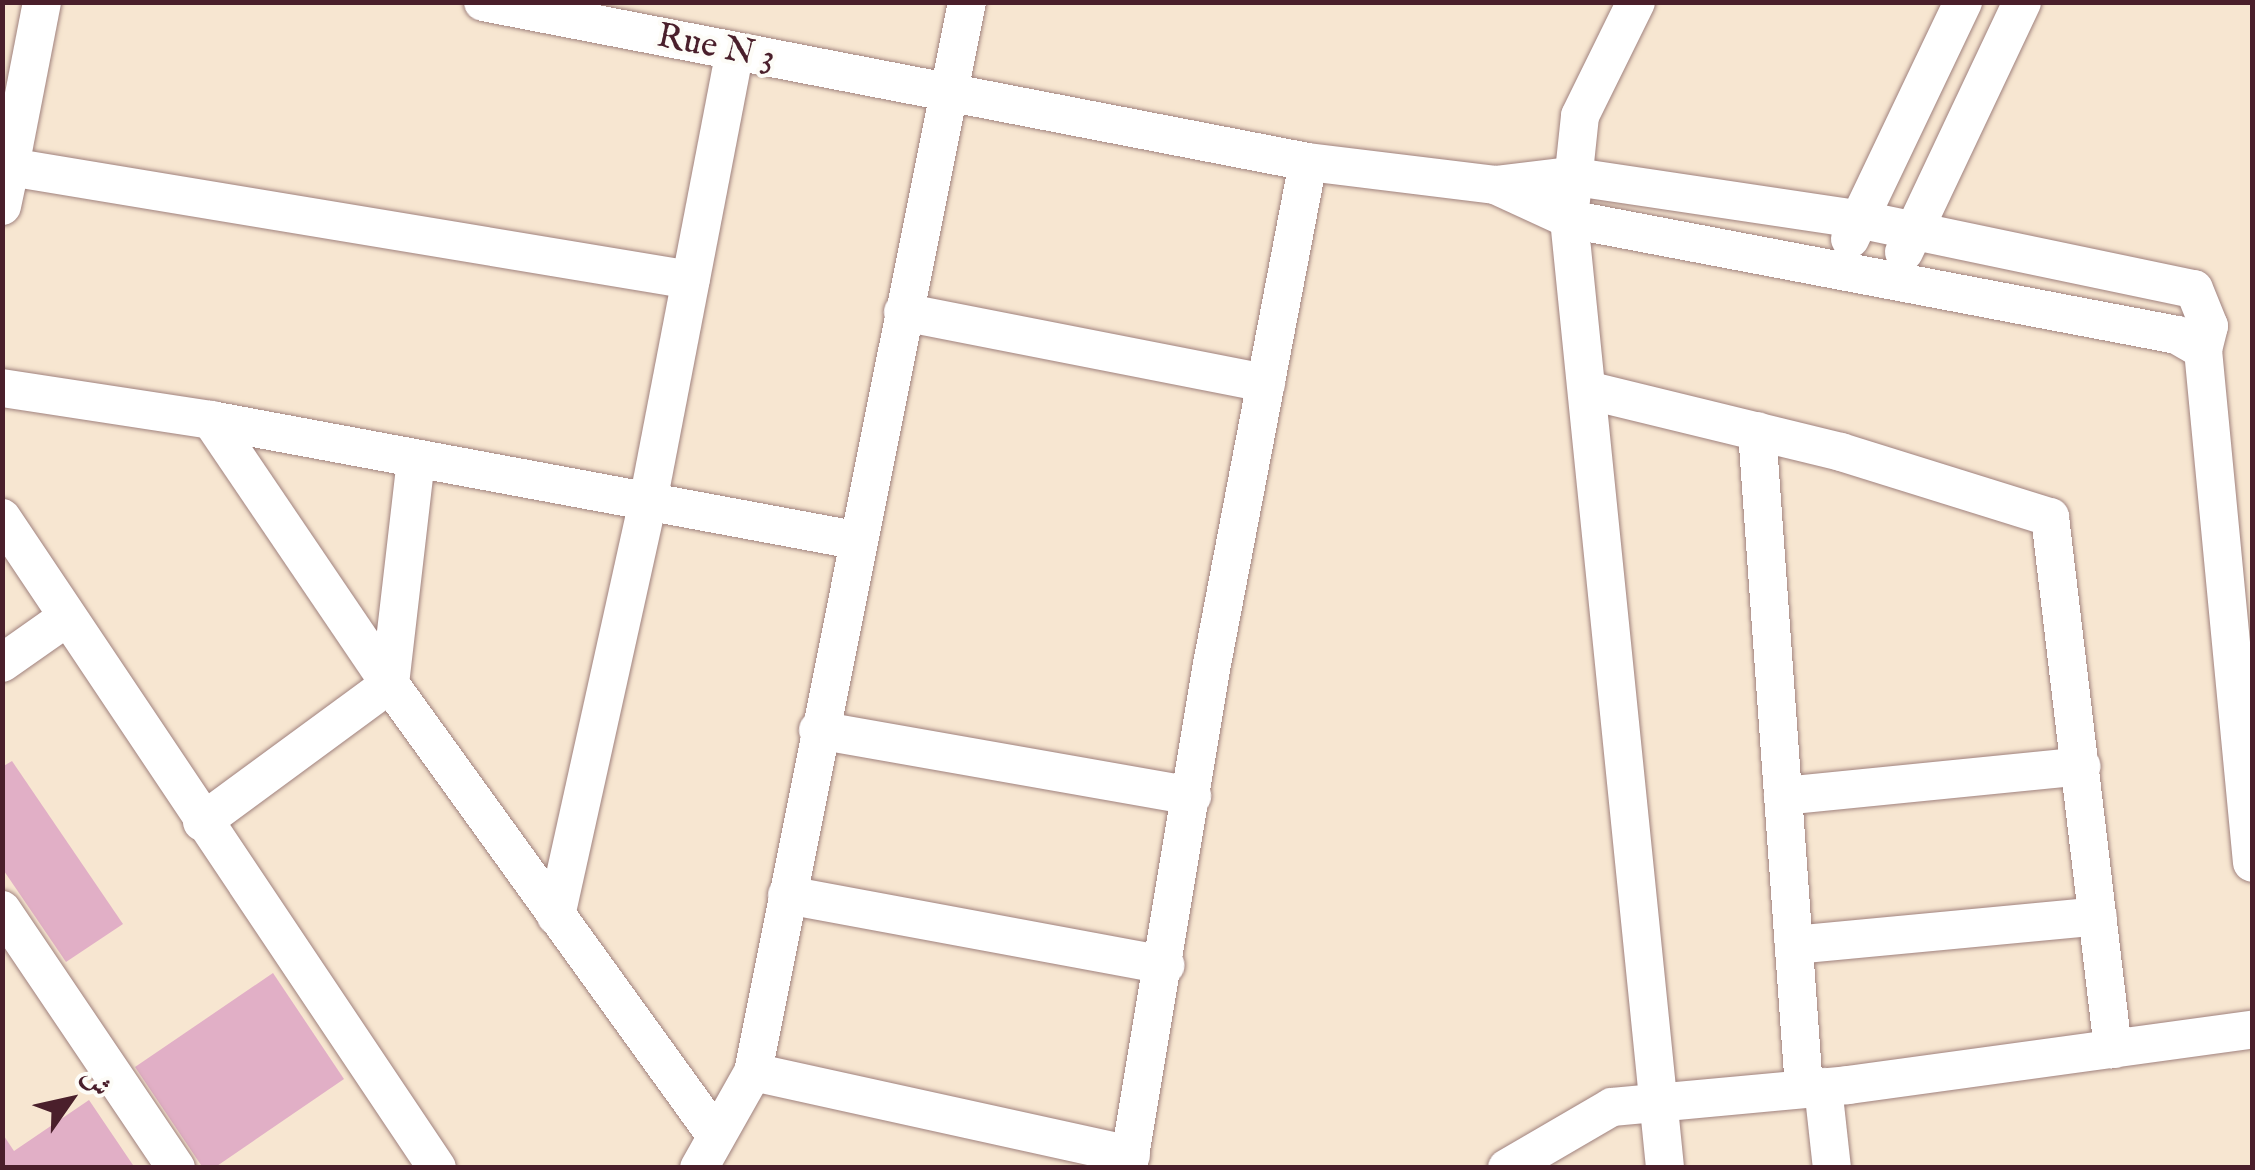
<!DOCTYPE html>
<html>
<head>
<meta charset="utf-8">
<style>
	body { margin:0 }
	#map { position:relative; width:2255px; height:1170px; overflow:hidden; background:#f7e6d1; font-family:"IM FELL English",Amiri,serif }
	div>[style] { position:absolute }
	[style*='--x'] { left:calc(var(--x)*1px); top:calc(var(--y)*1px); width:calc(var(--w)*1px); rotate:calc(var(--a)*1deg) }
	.building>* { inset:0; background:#e1afc6 }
	.roads { filter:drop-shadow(0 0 2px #a0827e) drop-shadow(0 0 2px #a0827e) }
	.minor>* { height:38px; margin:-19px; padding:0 19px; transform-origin:19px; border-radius:19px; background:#fff }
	span { translate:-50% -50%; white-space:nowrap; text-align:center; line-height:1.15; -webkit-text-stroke:8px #fdfcf7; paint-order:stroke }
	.street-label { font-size:35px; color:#4a1f2b }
	.frame { position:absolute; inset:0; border:5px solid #4a1f2b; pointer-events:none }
	.north { position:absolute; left:20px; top:1050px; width:100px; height:100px; -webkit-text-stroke:8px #fdfcf7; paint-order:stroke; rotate:56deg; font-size:28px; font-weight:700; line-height:40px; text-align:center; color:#4a1f2b }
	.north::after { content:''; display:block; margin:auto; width:35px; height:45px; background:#4a1f2b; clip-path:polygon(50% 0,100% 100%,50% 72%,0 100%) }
</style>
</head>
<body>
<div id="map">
	<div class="building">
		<div style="clip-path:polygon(12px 761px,123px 924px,66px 962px,2px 868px,2px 767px)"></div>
		<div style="clip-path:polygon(273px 973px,344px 1079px,214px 1168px,203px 1168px,135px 1067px)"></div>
		<div style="clip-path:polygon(89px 1100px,135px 1168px,2px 1168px,2px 1133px,14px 1151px)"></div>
	</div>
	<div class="roads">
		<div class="minor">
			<div style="--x:42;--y:2;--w:168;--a:101"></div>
			<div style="--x:10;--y:167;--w:690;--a:9.42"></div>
			<div style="--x:483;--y:2;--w:840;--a:10.98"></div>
			<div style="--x:1308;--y:162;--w:188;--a:7"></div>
			<div style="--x:1495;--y:185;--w:75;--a:-6.9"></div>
			<div style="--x:1569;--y:176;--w:292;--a:8.5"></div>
			<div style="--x:1858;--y:219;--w:343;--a:11.8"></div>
			<div style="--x:2194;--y:289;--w:40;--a:68"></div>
			<div style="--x:2209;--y:326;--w:25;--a:104"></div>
			<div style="--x:2203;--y:350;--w:515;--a:84.54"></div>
			<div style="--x:1636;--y:2;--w:127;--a:116.2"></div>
			<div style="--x:1580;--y:116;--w:104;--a:96.1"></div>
			<div style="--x:1569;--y:219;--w:954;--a:84.22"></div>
			<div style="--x:1495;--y:185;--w:81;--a:24.7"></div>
			<div style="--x:1569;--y:219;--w:619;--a:10.8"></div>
			<div style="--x:2177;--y:335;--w:30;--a:30"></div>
			<div style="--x:2;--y:206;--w:40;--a:-78"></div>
			<div style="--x:1850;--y:239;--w:263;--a:-64.5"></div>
			<div style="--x:1904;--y:252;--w:276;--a:-64.7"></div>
			<div style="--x:903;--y:312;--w:370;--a:11.1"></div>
			<div style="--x:2;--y:388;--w:211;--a:8.7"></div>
			<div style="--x:211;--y:420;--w:319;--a:55.9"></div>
			<div style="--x:390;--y:684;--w:554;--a:54.19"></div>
			<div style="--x:1591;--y:391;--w:257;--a:13.7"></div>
			<div style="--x:1841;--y:452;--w:219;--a:17.3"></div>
			<div style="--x:2050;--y:517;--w:536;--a:83.25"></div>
			<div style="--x:211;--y:420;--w:655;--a:10.56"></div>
			<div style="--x:1757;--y:431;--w:659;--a:85.91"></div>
			<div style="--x:2;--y:518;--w:782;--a:56.21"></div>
			<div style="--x:2;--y:663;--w:78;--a:-35.1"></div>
			<div style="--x:818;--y:730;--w:380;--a:10"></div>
			<div style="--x:1783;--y:796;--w:300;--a:-5.7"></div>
			<div style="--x:202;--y:822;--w:233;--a:-36.3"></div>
			<div style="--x:390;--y:684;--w:227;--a:-83.4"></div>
			<div style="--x:787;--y:895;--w:385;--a:10.5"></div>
			<div style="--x:2;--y:910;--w:311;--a:56"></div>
			<div style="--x:556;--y:916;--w:424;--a:-77.5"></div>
			<div style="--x:648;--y:502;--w:458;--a:-79.1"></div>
			<div style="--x:1794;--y:945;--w:305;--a:-5.4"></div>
			<div style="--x:753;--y:1072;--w:387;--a:12.4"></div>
			<div style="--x:1823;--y:1087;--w:81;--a:83.7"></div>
			<div style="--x:699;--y:1168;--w:110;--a:-60.6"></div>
			<div style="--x:753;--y:1072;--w:1091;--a:-78.69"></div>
			<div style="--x:1128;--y:1168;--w:511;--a:-80.54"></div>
			<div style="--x:1212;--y:664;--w:511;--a:-79.17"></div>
			<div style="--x:1507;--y:1168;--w:121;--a:-30.2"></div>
			<div style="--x:1612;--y:1107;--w:237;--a:-5.3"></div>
			<div style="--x:1848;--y:1085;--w:408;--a:-7.8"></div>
		</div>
	</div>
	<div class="street-label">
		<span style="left:716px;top:48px;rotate:11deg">Rue N 3</span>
	</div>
	<div class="frame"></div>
	<div class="north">ش</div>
</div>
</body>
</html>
